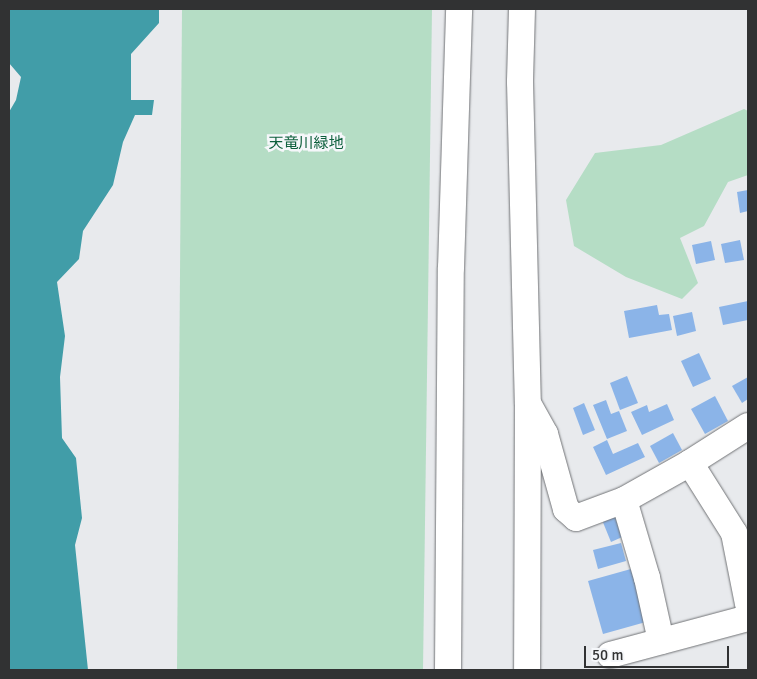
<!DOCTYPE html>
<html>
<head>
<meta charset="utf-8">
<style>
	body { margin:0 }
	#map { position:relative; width:757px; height:679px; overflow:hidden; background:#e8eaed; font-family:Signika,"Noto Sans JP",sans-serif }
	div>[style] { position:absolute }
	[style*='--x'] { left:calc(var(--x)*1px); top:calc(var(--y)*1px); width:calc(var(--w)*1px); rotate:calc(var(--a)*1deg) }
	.green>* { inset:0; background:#b5ddc5 }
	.water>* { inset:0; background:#419da8 }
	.building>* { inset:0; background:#8bb4e8 }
	.roads { filter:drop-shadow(0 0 1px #717376) drop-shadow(0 0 1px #717376) }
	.minor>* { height:26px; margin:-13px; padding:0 13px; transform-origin:13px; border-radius:13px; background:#fff }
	span { translate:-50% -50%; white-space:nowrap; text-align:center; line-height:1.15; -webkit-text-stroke:5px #f5f7fa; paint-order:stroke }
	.park-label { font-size:15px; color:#0e603d }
	.frame { position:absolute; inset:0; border:10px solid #313233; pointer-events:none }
	.scale { position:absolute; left:584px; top:646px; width:145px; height:22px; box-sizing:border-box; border:2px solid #313233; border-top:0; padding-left:6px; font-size:15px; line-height:18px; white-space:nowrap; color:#313233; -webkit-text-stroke:4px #f5f7fa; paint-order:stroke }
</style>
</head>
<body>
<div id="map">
	<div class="green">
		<div style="clip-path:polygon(182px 9px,432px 9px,423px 670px,177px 670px)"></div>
		<div style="clip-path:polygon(744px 109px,748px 111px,748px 175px,728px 182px,704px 226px,680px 238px,698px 283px,682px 299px,626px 277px,574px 246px,566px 200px,595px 153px,661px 145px)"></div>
	</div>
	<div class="water">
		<div style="clip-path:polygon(9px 9px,159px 9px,159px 23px,131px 54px,131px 100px,154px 100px,152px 115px,135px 115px,123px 142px,113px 185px,83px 231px,79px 259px,57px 282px,65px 336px,60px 377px,62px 438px,76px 458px,82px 518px,75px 545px,88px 670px,9px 670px,9px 112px,16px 100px,21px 77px,9px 63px)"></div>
	</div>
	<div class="building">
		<div style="clip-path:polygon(748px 190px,748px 211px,740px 213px,737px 192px)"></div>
		<div style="clip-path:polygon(740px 240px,744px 260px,725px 263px,721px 244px)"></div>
		<div style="clip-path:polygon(711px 241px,715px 260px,696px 264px,692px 245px)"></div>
		<div style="clip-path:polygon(748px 301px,748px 320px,723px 325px,719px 307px)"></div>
		<div style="clip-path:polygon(657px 305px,659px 315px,669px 314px,672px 330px,629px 338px,624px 311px)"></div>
		<div style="clip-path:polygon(692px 312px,696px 331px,677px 336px,673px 316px)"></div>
		<div style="clip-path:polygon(699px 353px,711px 379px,693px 387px,681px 361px)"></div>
		<div style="clip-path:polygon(627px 376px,638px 403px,620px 410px,610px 383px)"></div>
		<div style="clip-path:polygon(748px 377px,748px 399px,742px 403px,732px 386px)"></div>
		<div style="clip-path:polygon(715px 396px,728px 421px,705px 434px,691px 409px)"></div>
		<div style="clip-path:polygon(606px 400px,611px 414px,619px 411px,627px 431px,607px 439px,593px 405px)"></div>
		<div style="clip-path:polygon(584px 403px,595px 430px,583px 435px,573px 408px)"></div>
		<div style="clip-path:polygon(667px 404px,674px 420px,642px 435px,631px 412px,647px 405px,649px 412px)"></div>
		<div style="clip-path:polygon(673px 433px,682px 450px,659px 463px,650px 446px)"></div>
		<div style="clip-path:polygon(607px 440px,613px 454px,638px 443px,645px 457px,606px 475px,593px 447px)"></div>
		<div style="clip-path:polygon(618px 508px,629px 534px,611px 542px,600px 515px)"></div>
		<div style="clip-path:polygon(621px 543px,626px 561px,598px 569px,593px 550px)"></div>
		<div style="clip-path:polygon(638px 567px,653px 620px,603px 634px,588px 581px)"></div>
	</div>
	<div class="roads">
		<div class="minor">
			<div style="--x:522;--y:9;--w:73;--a:91.6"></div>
			<div style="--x:520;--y:82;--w:322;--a:88.6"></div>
			<div style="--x:528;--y:404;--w:266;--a:90.2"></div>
			<div style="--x:530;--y:407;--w:31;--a:61"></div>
			<div style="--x:545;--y:434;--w:78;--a:74.4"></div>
			<div style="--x:566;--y:509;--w:13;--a:42"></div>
			<div style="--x:576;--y:518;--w:51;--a:-20.6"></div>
			<div style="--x:748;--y:426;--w:69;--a:147.5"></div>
			<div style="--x:690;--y:463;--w:83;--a:57.8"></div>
			<div style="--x:734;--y:533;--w:72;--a:78.8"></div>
			<div style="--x:661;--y:641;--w:65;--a:-102.5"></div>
			<div style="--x:647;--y:578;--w:81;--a:-106.4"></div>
			<div style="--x:624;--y:500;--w:76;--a:-29.3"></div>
			<div style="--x:610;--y:655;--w:143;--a:-15"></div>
			<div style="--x:448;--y:670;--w:402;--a:-89.6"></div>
			<div style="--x:451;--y:268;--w:259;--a:-88.2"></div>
		</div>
	</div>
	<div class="park-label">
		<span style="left:306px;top:144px">天竜川緑地</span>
	</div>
	<div class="frame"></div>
	<div class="scale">50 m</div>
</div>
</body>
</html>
